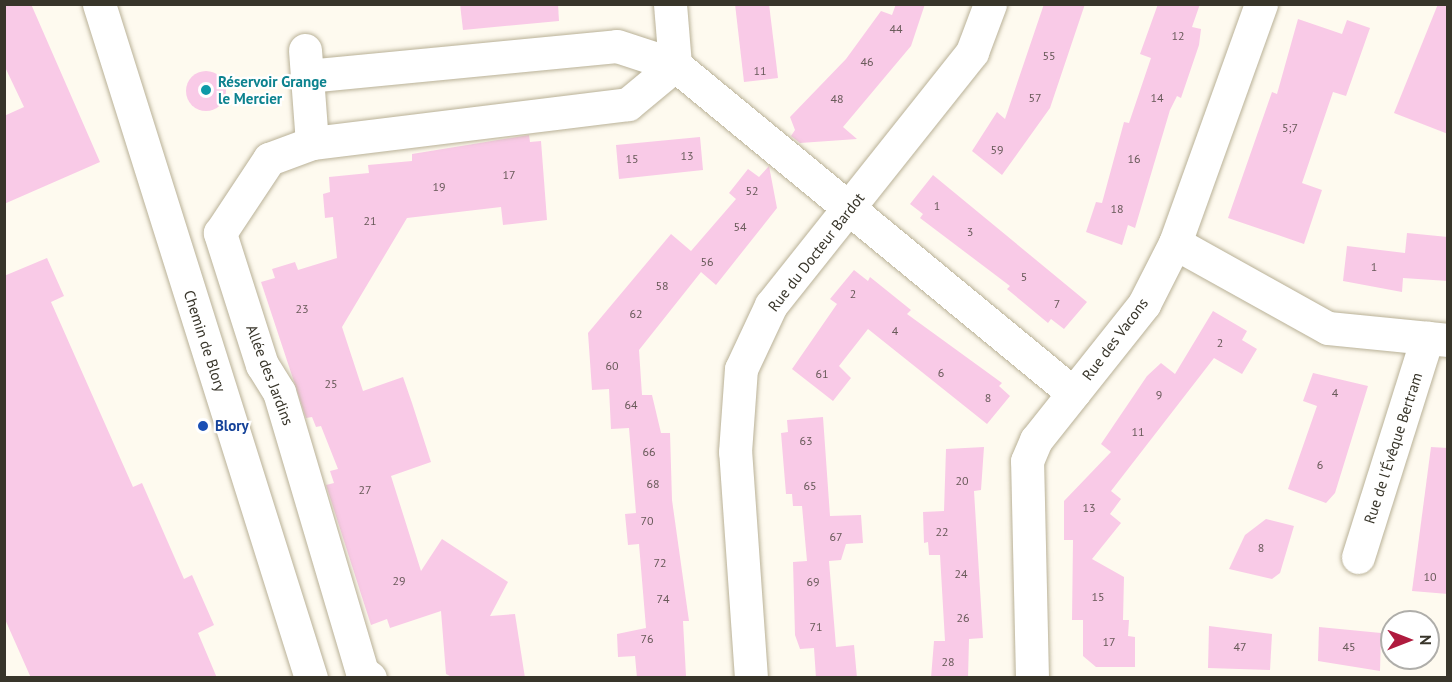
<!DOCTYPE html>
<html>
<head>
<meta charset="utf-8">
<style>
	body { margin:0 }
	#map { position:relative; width:1452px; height:682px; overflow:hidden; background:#fefaef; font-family:"PT Sans",sans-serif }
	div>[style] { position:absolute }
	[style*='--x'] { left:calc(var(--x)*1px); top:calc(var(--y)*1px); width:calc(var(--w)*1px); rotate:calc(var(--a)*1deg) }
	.building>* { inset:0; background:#f9cae7 }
	.round { border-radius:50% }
	.roads { filter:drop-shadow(0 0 2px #b9b197) drop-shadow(0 0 2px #b9b197) }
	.minor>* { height:33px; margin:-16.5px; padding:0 16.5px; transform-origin:16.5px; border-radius:16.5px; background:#fff }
	.dots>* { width:16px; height:16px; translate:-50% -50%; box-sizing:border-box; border:3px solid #fff; border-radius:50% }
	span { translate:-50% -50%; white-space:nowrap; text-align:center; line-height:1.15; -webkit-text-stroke:4.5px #fff; paint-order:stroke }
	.number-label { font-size:12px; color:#685a59 }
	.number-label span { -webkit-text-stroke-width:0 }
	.culture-label { font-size:15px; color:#0d838f; font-weight:700 }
	.left { translate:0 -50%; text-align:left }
	.street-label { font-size:15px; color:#38352a }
	.transit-label { font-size:15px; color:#164399; font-weight:700 }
	.frame { position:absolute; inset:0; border:6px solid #38352a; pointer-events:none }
	.north { position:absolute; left:1380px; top:610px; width:60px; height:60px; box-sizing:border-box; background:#fff; border:2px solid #afaeaa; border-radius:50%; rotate:90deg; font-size:16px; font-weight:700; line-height:24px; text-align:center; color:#38352a }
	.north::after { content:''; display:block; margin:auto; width:21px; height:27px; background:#af1b3e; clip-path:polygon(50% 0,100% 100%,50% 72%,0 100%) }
</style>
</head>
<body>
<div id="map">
	<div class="building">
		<div style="clip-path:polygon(4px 4px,31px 4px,100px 162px,4px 204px,4px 116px,24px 107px,4px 65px)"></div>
		<div style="clip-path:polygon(460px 4px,558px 4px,559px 21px,463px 30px)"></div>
		<div style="clip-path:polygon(735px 4px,769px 4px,778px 78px,744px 82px)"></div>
		<div style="clip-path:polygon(896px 4px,925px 4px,911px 46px,843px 127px,857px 139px,800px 143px,791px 136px,795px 130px,790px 117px,846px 59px,881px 11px,892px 15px)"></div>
		<div style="clip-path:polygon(1044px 4px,1085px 4px,1050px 108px,1002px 175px,972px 151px,997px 112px,1005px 119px)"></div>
		<div style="clip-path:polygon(1158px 4px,1200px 4px,1192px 27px,1201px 29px,1199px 45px,1181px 98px,1177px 96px,1170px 110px,1135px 228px,1128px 225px,1122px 245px,1086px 232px,1096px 202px,1102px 203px,1124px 122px,1129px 123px,1151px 58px,1140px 54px)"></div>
		<div style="clip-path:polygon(1438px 4px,1448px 4px,1448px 134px,1394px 113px)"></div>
		<div style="clip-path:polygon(1298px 19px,1342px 34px,1347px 20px,1370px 28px,1346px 96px,1333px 92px,1302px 183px,1322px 190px,1304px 244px,1228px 218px,1272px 92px,1277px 94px)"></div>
		<div class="round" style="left:186px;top:71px;width:40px;height:40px"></div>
		<div style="clip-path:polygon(529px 135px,530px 142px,541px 141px,547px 220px,503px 225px,501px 207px,407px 218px,342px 327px,363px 391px,403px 377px,412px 403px,431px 462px,391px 476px,421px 571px,442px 539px,508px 582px,490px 616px,515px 614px,525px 678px,454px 678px,446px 674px,441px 611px,390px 628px,387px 619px,371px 625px,326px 485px,334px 483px,330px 471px,338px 469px,321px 426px,316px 427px,312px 417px,306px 418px,261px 282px,275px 278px,272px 269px,295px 262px,298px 270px,337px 258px,333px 217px,325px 218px,323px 194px,330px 192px,329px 177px,369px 173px,368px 165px,412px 161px,412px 154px)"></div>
		<div style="clip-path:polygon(700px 137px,703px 170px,619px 179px,616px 145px)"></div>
		<div style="clip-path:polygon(769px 166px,777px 208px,716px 285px,701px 272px,639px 350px,642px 395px,652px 395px,661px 433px,670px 433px,672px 500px,689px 621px,683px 621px,686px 676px,637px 678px,635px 656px,618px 657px,617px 634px,646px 628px,639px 544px,628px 545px,625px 514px,636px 513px,629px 428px,611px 429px,609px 389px,592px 390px,588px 333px,671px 234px,691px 251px,736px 199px,729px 193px,748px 169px,759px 177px)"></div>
		<div style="clip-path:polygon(933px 175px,1087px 302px,1064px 329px,1051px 319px,1048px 323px,1007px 289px,1010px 286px,920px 218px,923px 214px,910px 204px)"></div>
		<div style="clip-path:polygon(1407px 233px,1448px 237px,1448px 281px,1403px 278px,1402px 292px,1343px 281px,1347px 246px,1405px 253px)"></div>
		<div style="clip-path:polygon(47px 258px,64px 296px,51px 302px,133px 487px,142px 483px,184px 579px,192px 575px,214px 625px,198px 633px,217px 678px,31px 678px,4px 617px,4px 276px)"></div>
		<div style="clip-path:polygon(854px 270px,868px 281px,870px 277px,911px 310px,907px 314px,1002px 383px,999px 386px,1010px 396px,987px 424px,868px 329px,839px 366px,851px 378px,833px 401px,792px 369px,837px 304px,830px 299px)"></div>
		<div style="clip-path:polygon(1213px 311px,1247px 331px,1242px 340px,1257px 349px,1242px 374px,1214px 358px,1111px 491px,1121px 499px,1110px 514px,1121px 523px,1092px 559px,1124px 577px,1123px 620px,1129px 620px,1128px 636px,1135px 637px,1135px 667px,1096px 667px,1083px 656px,1083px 620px,1072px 620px,1073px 540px,1064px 540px,1064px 501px,1111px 452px,1101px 444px,1147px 376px,1161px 363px,1175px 374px)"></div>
		<div style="clip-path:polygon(1313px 373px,1368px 386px,1335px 493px,1326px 503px,1288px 489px,1317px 406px,1303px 401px)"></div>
		<div style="clip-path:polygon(823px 417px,830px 516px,861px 515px,863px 543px,846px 544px,841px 560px,829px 561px,836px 647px,854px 645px,857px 678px,816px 678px,814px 648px,800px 649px,795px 635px,793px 562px,807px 561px,802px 506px,793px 506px,792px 494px,786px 494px,781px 433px,788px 432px,787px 420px)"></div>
		<div style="clip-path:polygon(984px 447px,981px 490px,974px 491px,983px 638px,969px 639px,968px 678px,931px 678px,934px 641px,945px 641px,940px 555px,929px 555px,928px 542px,924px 543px,923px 512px,944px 511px,946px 449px)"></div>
		<div style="clip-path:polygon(1431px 447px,1448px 448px,1448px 594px,1412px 591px)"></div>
		<div style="clip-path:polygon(1266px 519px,1294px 526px,1280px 573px,1272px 579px,1229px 569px,1245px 535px)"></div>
		<div style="clip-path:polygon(1209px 626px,1272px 634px,1270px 670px,1208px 668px)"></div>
		<div style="clip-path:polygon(1319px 627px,1381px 633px,1380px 671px,1318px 661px)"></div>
	</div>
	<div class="roads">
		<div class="minor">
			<div style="--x:99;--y:4;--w:707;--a:72.54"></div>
			<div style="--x:670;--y:4;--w:61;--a:85.3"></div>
			<div style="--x:305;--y:50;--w:93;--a:85.7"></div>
			<div style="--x:307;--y:76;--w:311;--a:-5.5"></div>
			<div style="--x:617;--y:46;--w:61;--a:18.1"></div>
			<div style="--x:675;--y:65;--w:516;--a:39.49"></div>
			<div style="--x:1175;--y:243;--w:175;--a:29.1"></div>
			<div style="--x:1328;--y:328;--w:121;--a:5.7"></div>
			<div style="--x:1358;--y:557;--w:230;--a:-72.5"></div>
			<div style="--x:370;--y:678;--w:10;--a:-143"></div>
			<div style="--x:362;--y:672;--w:292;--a:-106.5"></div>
			<div style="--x:279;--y:392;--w:32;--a:-122"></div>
			<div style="--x:262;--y:365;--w:139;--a:-107.7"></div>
			<div style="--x:220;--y:233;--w:89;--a:-56.5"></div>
			<div style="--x:269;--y:159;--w:46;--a:-20.4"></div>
			<div style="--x:312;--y:143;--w:318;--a:-7"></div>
			<div style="--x:628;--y:104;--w:61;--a:-39.7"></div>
			<div style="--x:751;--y:678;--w:227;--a:-94"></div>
			<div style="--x:735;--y:452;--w:83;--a:-85.9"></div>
			<div style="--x:741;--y:369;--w:71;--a:-64.9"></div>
			<div style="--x:771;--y:305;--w:323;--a:-51.5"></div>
			<div style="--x:972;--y:52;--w:51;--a:-69.4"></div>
			<div style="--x:1032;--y:678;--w:217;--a:-91.3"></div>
			<div style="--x:1027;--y:461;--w:23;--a:-67"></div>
			<div style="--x:1036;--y:440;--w:174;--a:-51.5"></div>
			<div style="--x:1144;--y:304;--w:68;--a:-63.1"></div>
			<div style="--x:1175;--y:243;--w:254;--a:-70.2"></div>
		</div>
	</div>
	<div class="dots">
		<div style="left:206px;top:90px;background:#0f9aa8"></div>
		<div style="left:203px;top:426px;background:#1a4fb4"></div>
	</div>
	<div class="number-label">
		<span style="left:896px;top:29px">44</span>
		<span style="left:1178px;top:36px">12</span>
		<span style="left:1049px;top:56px">55</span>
		<span style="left:867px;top:62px">46</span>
		<span style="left:760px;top:71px">11</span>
		<span style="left:1035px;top:98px">57</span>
		<span style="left:1157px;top:98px">14</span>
		<span style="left:837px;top:99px">48</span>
		<span style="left:1290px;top:128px">5;7</span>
		<span style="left:997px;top:150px">59</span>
		<span style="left:687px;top:156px">13</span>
		<span style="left:632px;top:159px">15</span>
		<span style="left:1134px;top:159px">16</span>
		<span style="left:509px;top:175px">17</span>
		<span style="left:439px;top:187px">19</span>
		<span style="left:752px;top:191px">52</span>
		<span style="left:937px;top:206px">1</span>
		<span style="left:1117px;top:209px">18</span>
		<span style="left:370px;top:221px">21</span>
		<span style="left:740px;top:227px">54</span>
		<span style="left:970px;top:232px">3</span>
		<span style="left:707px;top:262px">56</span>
		<span style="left:1374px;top:267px">1</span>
		<span style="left:1024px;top:277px">5</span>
		<span style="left:662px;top:286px">58</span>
		<span style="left:853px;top:294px">2</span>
		<span style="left:1057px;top:304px">7</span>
		<span style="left:302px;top:309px">23</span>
		<span style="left:636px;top:314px">62</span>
		<span style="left:895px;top:331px">4</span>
		<span style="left:1220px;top:343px">2</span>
		<span style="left:612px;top:366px">60</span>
		<span style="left:941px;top:373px">6</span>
		<span style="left:822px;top:374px">61</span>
		<span style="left:331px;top:384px">25</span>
		<span style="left:1335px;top:393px">4</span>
		<span style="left:1159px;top:395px">9</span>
		<span style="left:988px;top:398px">8</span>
		<span style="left:631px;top:405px">64</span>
		<span style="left:1138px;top:432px">11</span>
		<span style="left:806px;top:441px">63</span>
		<span style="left:649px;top:452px">66</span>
		<span style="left:1320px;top:465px">6</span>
		<span style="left:962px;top:481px">20</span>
		<span style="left:653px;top:484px">68</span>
		<span style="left:810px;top:486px">65</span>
		<span style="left:365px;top:490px">27</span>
		<span style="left:1089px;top:508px">13</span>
		<span style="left:647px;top:521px">70</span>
		<span style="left:942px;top:532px">22</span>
		<span style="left:836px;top:537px">67</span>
		<span style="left:1261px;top:548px">8</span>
		<span style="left:660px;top:563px">72</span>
		<span style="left:961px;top:574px">24</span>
		<span style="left:1430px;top:577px">10</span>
		<span style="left:399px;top:581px">29</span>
		<span style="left:813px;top:582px">69</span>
		<span style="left:1098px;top:597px">15</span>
		<span style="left:663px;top:599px">74</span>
		<span style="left:963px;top:618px">26</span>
		<span style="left:816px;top:627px">71</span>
		<span style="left:647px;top:639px">76</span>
		<span style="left:1109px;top:642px">17</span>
		<span style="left:1240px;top:647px">47</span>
		<span style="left:1349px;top:647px">45</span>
		<span style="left:948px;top:662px">28</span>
	</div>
	<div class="culture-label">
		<span class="left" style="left:218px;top:90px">Réservoir Grange<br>le Mercier</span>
	</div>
	<div class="street-label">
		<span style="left:816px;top:252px;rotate:-52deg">Rue du Docteur Bardot</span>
		<span style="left:1115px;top:339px;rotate:-53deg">Rue des Vacons</span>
		<span style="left:205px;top:341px;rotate:72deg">Chemin de Blory</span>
		<span style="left:270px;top:375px;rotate:69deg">Allée des Jardins</span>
		<span style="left:1393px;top:448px;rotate:-72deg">Rue de l'Évêque Bertram</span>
	</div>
	<div class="transit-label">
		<span class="left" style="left:215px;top:426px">Blory</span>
	</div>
	<div class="frame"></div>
	<div class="north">N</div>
</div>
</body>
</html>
